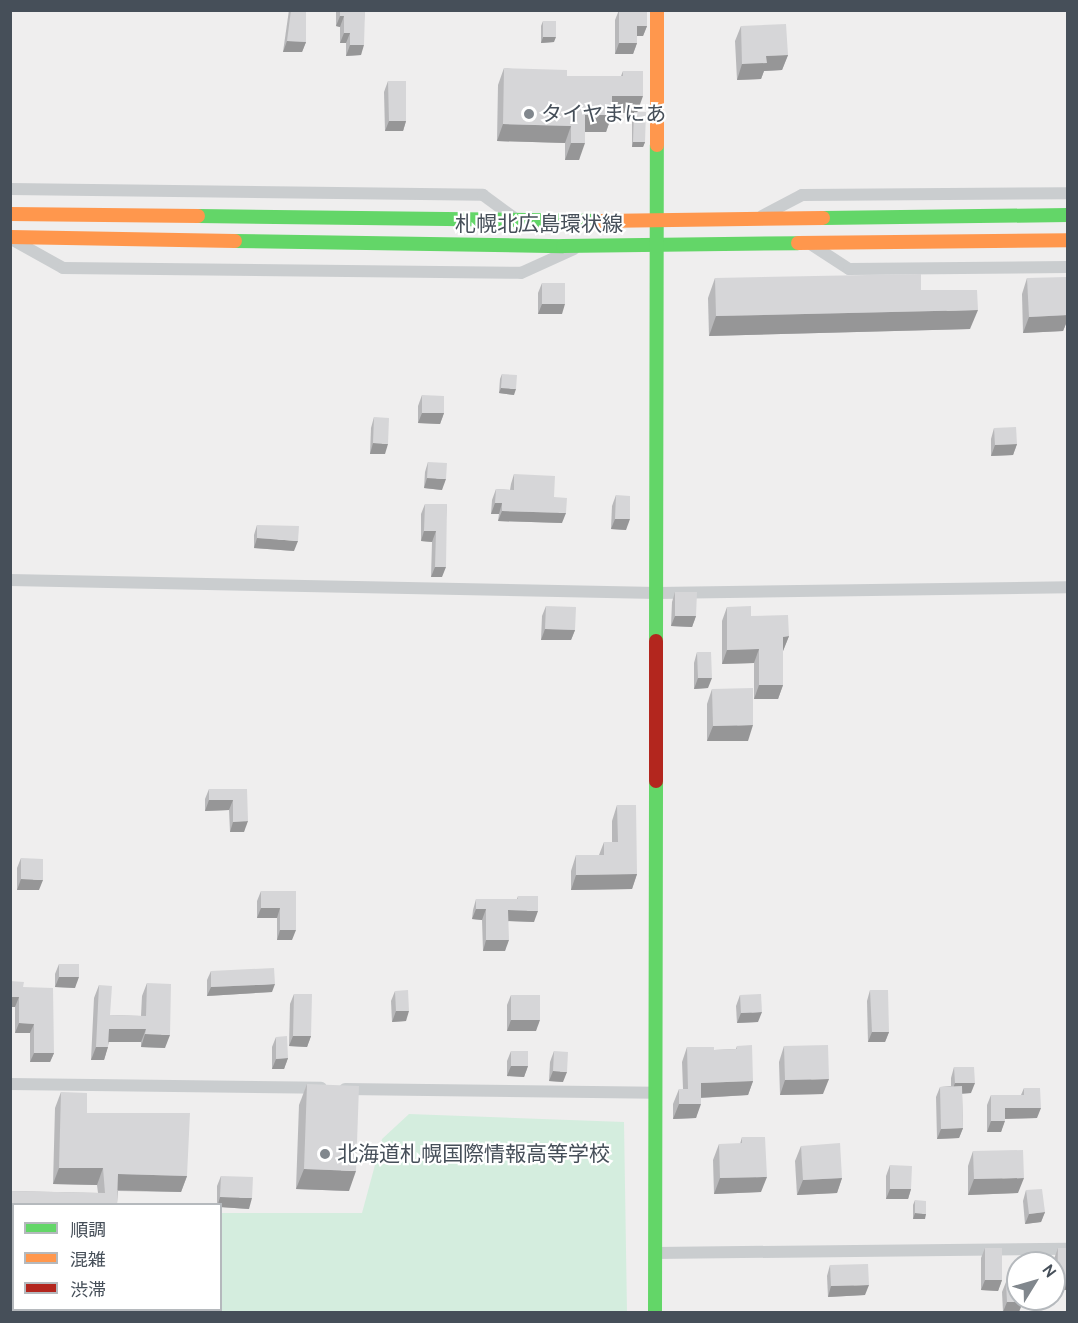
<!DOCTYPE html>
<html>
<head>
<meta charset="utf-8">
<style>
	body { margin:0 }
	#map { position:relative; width:1078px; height:1323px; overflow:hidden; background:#efeeee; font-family:Cabin,"Noto Sans JP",sans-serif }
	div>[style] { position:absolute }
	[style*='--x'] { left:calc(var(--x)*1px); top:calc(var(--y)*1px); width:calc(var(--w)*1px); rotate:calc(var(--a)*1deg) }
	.green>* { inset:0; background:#d4edde }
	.street>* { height:12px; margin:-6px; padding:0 6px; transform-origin:6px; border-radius:6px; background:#cacdcf }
	.fast>* { height:14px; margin:-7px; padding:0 7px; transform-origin:7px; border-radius:7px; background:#63d668 }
	.slow>* { height:14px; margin:-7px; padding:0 7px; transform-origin:7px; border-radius:7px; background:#ff974d }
	.jam>* { height:14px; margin:-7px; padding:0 7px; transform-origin:7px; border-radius:7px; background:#b3261e }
	.wall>* { inset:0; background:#b8b8ba }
	.shaded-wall>* { inset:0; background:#969697 }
	.building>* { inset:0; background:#d6d6d8 }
	.dots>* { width:16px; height:16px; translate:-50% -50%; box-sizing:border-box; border:3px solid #fff; border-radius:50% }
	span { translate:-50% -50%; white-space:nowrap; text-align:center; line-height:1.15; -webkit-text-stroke:4.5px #fff; paint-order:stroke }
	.poi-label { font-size:21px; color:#464f59 }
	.left { translate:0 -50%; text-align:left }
	.street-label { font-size:21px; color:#464f59 }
	.frame { position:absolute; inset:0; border:12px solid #464f59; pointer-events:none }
	.legend { position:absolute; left:12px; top:1203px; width:210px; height:108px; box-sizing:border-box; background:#fff; border:2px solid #b5b9bd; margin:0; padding:8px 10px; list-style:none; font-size:18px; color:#464f59 }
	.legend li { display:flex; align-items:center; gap:12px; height:30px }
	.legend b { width:30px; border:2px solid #b5b9bd }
	.north { position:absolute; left:1006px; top:1251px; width:60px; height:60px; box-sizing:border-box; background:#fff; border:2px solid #b5b9bd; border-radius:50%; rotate:53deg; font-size:16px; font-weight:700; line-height:24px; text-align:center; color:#464f59 }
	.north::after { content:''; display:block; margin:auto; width:21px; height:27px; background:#81878d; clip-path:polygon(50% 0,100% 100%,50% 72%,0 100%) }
</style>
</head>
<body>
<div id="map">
	<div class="green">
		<div style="clip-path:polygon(409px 1114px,624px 1122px,627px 1312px,98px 1312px,98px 1310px,220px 1310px,221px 1213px,362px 1213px,382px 1139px)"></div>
	</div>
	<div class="street">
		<div style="--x:10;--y:189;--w:473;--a:0.7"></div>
		<div style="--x:483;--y:195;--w:42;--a:36.3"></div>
		<div style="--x:762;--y:216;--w:45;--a:-27.7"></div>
		<div style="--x:802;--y:195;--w:266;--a:-0.4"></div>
		<div style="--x:13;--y:240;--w:57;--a:29.2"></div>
		<div style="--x:63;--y:268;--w:458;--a:0.6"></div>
		<div style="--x:521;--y:273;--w:58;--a:-24.4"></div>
		<div style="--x:812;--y:245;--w:44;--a:33"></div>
		<div style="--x:849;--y:269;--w:219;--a:-0.5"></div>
		<div style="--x:10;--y:580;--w:647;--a:1.15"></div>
		<div style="--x:657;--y:593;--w:411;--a:-0.8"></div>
		<div style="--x:10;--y:1084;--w:311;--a:0.7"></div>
		<div style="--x:345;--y:1089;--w:310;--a:0.7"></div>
		<div style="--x:655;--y:1253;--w:413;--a:-0.6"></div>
	</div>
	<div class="fast">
		<div style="--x:198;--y:216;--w:402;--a:0.7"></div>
		<div style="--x:823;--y:218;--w:245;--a:-0.7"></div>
		<div style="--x:235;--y:241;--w:328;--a:0.9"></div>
		<div style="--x:563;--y:246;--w:235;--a:-0.7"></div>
		<div style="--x:656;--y:641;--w:496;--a:-89.9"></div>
		<div style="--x:655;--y:1312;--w:531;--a:-89.89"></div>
	</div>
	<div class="slow">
		<div style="--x:657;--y:145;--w:135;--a:-90"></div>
		<div style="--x:10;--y:214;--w:188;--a:0.6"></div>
		<div style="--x:600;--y:221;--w:223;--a:-0.8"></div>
		<div style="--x:10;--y:237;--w:225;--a:1"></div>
		<div style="--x:798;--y:243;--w:270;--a:-0.6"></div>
	</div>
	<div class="jam">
		<div style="--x:656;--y:781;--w:140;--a:-90"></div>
	</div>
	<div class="wall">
		<div style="clip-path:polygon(289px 10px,306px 10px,306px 42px,302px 52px,283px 52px)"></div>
		<div style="clip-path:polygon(336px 10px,365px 10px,361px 55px,346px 56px,346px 43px,340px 43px,340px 27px,336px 26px)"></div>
		<div style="clip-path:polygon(619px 10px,647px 26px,643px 36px,637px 36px,637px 43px,633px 54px,615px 54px,615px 20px)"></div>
		<div style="clip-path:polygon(543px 21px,554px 42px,541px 43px,541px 26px)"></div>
		<div style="clip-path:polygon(741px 26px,788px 55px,782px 70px,764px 71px,761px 79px,737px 80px,735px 41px)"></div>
		<div style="clip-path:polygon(504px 68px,567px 76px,621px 76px,623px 71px,637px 112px,645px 142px,643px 147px,632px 147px,632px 117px,633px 113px,612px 113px,606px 132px,585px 132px,579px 160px,565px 160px,565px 143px,497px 141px,498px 85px)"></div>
		<div style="clip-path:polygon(388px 81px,406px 121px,403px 131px,385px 131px,384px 92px)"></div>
		<div style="clip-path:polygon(715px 278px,921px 290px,970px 329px,709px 336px,708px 298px)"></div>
		<div style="clip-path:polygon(1027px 278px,1068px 288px,1068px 319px,1063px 331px,1023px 333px,1022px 294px)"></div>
		<div style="clip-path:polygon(542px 283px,562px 314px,538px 314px,538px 293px)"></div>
		<div style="clip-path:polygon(502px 374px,514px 395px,499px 393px,500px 379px)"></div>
		<div style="clip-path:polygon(422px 395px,444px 413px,440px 424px,418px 423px,418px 406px)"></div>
		<div style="clip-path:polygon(374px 417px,385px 454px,370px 454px,371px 428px)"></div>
		<div style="clip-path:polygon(994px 428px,1017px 444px,1013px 455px,991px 456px,991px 439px)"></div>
		<div style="clip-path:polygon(428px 462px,442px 490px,424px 488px,425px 472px)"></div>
		<div style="clip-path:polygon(514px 474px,554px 497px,562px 523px,498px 521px,499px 514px,491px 514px,492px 500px,496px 489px,510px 490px,511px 484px)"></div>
		<div style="clip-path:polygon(616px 495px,626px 530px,611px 529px,612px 506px)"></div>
		<div style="clip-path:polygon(425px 504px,447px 504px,442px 577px,431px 577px,432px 542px,421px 541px,421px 514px)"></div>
		<div style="clip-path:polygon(257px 525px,294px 551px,254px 548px,254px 535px)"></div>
		<div style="clip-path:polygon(675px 592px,696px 616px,692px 627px,671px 626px,672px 602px)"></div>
		<div style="clip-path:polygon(546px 606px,575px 630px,571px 640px,541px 640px,542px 616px)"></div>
		<div style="clip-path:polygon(727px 607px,751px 616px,789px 636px,783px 651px,783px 685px,778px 699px,754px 699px,754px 663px,722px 664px,722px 621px)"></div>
		<div style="clip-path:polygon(697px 652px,708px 688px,694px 689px,694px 663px)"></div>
		<div style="clip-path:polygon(712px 689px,748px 741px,707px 741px,707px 704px)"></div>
		<div style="clip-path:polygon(209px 789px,247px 789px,244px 832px,230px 832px,229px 810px,205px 811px,205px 799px)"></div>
		<div style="clip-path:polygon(617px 805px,637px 874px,632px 889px,571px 890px,571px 871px,576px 855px,599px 855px,604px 842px,612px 842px,612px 821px)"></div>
		<div style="clip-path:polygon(21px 858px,39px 890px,17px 890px,17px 868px)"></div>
		<div style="clip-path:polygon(261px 891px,296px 891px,292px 940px,277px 940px,277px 918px,257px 918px,257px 901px)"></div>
		<div style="clip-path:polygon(518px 896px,534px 922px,508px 921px,505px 951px,483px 951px,482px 920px,472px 919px,473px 910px,476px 899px,517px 899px)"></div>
		<div style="clip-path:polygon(59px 964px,75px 988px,55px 987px,55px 974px)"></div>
		<div style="clip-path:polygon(211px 971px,272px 992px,207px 996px,207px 980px)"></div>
		<div style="clip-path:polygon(147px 983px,165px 1048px,141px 1047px,141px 1042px,109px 1042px,104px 1060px,91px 1060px,94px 998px,99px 985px,110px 1015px,141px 1016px,142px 996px)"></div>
		<div style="clip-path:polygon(23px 987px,54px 1053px,50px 1062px,30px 1062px,30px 1033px,15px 1033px,15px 1007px,10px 1007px)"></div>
		<div style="clip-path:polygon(870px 990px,889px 1032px,885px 1042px,868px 1042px,867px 1001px)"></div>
		<div style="clip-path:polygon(395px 991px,406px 1021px,392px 1022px,391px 1001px)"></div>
		<div style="clip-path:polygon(294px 994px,311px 1036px,307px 1047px,289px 1046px,290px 1004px)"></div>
		<div style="clip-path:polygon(511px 995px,536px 1031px,507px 1031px,507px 1005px)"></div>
		<div style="clip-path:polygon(740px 995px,758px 1022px,737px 1023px,736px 1006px)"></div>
		<div style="clip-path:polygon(276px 1037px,288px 1058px,284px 1069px,272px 1069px,272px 1047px)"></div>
		<div style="clip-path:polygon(737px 1046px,753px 1081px,748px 1095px,701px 1098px,696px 1118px,673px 1119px,673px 1104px,679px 1089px,683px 1089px,682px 1062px,687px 1047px,714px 1050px,736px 1049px)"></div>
		<div style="clip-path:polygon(784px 1046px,823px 1094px,780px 1095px,779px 1062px)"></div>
		<div style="clip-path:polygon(511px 1051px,528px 1066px,524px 1077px,507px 1076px,507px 1061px)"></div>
		<div style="clip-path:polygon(554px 1051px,563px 1082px,549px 1081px,550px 1062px)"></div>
		<div style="clip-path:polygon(954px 1067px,971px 1093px,962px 1094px,963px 1128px,959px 1138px,937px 1139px,936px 1097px,940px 1087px,951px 1086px,951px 1078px)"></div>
		<div style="clip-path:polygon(307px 1084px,349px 1191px,296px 1189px,299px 1105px)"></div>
		<div style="clip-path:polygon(1024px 1088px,1037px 1118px,1005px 1119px,1001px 1132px,987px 1132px,987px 1105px,991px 1095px,1021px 1095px)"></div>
		<div style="clip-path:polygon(61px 1092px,87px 1113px,187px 1176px,181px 1192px,118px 1191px,117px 1204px,14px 1204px,14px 1267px,10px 1264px,10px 1191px,98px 1193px,97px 1185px,53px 1184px,55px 1108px)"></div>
		<div style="clip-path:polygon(742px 1137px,761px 1192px,714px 1194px,713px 1160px,719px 1144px,740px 1144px)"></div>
		<div style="clip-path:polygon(801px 1146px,842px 1178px,837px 1193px,797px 1195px,795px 1161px)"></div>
		<div style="clip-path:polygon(973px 1151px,1018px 1193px,968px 1195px,968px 1166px)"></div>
		<div style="clip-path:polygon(890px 1165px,911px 1189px,908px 1199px,886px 1199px,886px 1176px)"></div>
		<div style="clip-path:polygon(221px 1176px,249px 1209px,220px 1207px,220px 1204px,217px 1204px,217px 1186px)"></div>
		<div style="clip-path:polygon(1026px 1190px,1045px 1212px,1041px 1222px,1025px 1224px,1023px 1201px)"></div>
		<div style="clip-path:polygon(915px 1200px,925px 1219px,913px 1219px,913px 1205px)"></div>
		<div style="clip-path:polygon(985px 1248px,1002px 1280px,998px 1291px,981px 1290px,981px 1258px)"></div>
		<div style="clip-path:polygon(1058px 1248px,1068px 1248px,1068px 1285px,1066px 1290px,1054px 1290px,1054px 1259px)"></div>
		<div style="clip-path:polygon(830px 1265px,865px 1295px,828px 1297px,827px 1276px)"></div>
		<div style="clip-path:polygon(1006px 1282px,1019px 1312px,1003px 1312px,1002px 1292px)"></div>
		<div style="clip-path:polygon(31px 1310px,94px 1310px,93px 1312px,31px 1312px)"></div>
	</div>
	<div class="shaded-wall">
		<div style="clip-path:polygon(340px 16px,344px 16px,340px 27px,336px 26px)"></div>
		<div style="clip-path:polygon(637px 26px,647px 26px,643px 36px,633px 36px)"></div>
		<div style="clip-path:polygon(344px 33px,350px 33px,346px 43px,340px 43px)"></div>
		<div style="clip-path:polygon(543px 37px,556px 37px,554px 42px,541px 43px)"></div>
		<div style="clip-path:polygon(287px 41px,306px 42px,302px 52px,283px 52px)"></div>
		<div style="clip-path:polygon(619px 43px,637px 43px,633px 54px,615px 54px)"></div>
		<div style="clip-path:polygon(350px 45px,364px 45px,361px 55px,346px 56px)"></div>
		<div style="clip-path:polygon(788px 55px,782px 70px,764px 71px,761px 79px,737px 80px,742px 64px,766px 56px)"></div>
		<div style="clip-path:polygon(612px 96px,643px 96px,637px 113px,606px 113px)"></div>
		<div style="clip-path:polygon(585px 115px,612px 115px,606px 132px,579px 132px)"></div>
		<div style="clip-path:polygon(389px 121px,406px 121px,403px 131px,385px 131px)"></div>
		<div style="clip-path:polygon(503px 124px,571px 126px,565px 143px,497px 141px)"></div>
		<div style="clip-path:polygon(633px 142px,645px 142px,643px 147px,632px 147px)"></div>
		<div style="clip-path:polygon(571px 143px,585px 143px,579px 160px,565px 160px)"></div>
		<div style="clip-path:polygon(542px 304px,565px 304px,562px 314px,538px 314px)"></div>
		<div style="clip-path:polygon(978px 310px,970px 329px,709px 336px,716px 316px)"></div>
		<div style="clip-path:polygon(1068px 315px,1068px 319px,1063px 331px,1023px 333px,1029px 317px)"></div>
		<div style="clip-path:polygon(501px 388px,516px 389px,514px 395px,499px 393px)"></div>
		<div style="clip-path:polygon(422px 413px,444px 413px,440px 424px,418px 423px)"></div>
		<div style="clip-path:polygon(373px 443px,388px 444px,385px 454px,370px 454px)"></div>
		<div style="clip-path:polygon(1017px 444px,1013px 455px,991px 456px,995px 445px)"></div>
		<div style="clip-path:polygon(427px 478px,446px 479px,442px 490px,424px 488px)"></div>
		<div style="clip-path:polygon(495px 503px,502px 503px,499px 514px,491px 514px)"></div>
		<div style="clip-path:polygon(502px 511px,566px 513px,562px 523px,498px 521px)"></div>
		<div style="clip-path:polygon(615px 519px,630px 519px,626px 530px,611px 529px)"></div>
		<div style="clip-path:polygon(424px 531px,436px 531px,432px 542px,421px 541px)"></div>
		<div style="clip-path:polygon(257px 538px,298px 541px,294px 551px,254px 548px)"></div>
		<div style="clip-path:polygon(435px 567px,446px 567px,442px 577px,431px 577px)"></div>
		<div style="clip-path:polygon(675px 616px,696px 616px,692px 627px,671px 626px)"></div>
		<div style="clip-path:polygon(545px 629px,575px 630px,571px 640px,541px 640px)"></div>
		<div style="clip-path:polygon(789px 636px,783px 651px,783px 637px)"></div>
		<div style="clip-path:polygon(759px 649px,754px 663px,722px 664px,727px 650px)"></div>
		<div style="clip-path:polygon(698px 678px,712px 678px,708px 688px,694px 689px)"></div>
		<div style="clip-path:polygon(759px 685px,783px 685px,778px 699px,754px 699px)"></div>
		<div style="clip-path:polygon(753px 725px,748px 741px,707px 741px,713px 726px)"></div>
		<div style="clip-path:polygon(209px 800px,233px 800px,229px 810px,205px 811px)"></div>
		<div style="clip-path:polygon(248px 821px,244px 832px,230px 832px,233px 822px)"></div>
		<div style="clip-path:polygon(637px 874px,632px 889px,571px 890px,576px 875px)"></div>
		<div style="clip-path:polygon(21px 879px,43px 880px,39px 890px,17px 890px)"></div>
		<div style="clip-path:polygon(261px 908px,280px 908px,277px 918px,257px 918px)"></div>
		<div style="clip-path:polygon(476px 909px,486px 909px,482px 920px,472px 919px)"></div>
		<div style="clip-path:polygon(508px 910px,538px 911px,534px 922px,505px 921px)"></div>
		<div style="clip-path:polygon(280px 930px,296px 930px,292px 940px,277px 940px)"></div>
		<div style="clip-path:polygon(486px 940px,509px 940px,505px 951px,483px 951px)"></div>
		<div style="clip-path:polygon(59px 977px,79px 977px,75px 988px,55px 987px)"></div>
		<div style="clip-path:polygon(275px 984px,272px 992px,207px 996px,211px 987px)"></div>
		<div style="clip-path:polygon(10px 997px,19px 997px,15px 1007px,10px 1007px)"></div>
		<div style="clip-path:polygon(396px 1011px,409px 1011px,406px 1021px,392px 1022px)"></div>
		<div style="clip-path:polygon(762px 1012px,758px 1022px,737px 1023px,741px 1013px)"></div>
		<div style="clip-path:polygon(511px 1020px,540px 1020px,536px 1031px,507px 1031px)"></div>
		<div style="clip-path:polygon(19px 1023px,34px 1024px,30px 1033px,15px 1033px)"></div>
		<div style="clip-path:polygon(109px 1029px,146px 1029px,141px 1042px,104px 1042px)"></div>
		<div style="clip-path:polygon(872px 1032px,889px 1032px,885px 1042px,868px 1042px)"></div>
		<div style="clip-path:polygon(145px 1034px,170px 1035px,165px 1048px,141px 1047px)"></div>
		<div style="clip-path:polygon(293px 1036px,311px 1036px,307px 1047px,289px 1046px)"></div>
		<div style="clip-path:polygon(96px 1047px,108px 1047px,104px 1060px,91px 1060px)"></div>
		<div style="clip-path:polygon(34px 1053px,54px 1053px,50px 1062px,30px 1062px)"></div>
		<div style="clip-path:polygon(288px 1058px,284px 1069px,272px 1069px,276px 1059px)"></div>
		<div style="clip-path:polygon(511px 1066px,528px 1066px,524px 1077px,507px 1076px)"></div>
		<div style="clip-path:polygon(553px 1071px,567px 1072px,563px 1082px,549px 1081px)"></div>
		<div style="clip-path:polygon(829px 1079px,823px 1094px,780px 1095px,785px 1080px)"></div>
		<div style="clip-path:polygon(753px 1081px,748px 1095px,695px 1098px,701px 1083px)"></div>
		<div style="clip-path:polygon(955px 1083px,975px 1083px,971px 1093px,951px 1094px)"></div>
		<div style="clip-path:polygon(679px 1104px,701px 1104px,696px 1118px,673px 1119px)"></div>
		<div style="clip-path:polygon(1005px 1108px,1041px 1108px,1037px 1118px,1001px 1119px)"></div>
		<div style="clip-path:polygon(991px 1121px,1005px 1121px,1001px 1132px,987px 1132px)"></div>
		<div style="clip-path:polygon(963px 1128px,959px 1138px,937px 1139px,941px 1129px)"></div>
		<div style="clip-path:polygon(59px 1168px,103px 1168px,97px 1185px,53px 1184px)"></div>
		<div style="clip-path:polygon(304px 1169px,356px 1171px,349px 1191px,296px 1189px)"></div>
		<div style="clip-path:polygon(118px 1174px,187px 1176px,181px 1192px,112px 1190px)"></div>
		<div style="clip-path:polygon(767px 1177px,761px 1192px,714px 1194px,720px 1178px)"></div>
		<div style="clip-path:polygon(842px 1178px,837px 1193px,797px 1195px,803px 1180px)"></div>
		<div style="clip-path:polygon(1024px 1178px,1018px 1193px,968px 1195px,974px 1179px)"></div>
		<div style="clip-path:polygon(890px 1189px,911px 1189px,908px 1199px,886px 1199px)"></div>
		<div style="clip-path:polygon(220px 1197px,252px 1198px,249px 1209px,220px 1207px,220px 1204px,218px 1204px)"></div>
		<div style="clip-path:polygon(1045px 1212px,1041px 1222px,1025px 1224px,1029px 1214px)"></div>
		<div style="clip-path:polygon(915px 1213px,926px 1214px,925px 1219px,913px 1219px)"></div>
		<div style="clip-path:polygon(985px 1280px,1002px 1280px,998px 1291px,981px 1290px)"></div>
		<div style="clip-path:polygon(1057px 1280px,1068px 1280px,1068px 1285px,1066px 1290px,1054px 1290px)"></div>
		<div style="clip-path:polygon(869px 1285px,865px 1295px,828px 1297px,831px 1286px)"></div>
		<div style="clip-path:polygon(1007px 1302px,1023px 1302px,1019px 1312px,1003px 1312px)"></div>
		<div style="clip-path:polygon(87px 1310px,94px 1310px,93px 1312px,86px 1312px)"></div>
	</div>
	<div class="building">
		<div style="clip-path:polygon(291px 10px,306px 10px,306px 42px,287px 41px)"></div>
		<div style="clip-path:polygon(340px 10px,365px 10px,364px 45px,350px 45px,350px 33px,344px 33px,344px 16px,340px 16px)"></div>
		<div style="clip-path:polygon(619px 10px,647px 10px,647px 26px,637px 26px,637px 43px,619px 43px)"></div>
		<div style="clip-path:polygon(543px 21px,556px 21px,556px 37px,543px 37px)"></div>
		<div style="clip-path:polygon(786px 24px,788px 55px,766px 56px,767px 63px,742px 64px,741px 26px)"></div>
		<div style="clip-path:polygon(504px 68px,567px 70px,567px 76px,623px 76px,623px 71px,643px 71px,643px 96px,612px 96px,612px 115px,585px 115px,585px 143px,571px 143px,571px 126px,503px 124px)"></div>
		<div style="clip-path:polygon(388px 81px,406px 81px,406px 121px,389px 121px)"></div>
		<div style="clip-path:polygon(634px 112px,646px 112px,645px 142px,633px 142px)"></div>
		<div style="clip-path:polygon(921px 274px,921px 290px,977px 290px,978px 310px,716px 316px,715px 278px)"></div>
		<div style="clip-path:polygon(1067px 277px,1068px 315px,1029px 317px,1027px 278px)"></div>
		<div style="clip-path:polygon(542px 283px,565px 283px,565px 304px,542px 304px)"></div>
		<div style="clip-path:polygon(502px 374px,517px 375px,516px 389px,501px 388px)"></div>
		<div style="clip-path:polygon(422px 395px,444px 396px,444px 413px,422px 413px)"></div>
		<div style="clip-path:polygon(374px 417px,389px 418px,388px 444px,373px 443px)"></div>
		<div style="clip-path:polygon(1016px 427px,1017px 444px,995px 445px,994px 428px)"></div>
		<div style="clip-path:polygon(428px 462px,447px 463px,446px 479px,427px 478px)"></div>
		<div style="clip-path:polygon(514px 474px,555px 476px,554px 497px,567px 498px,566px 513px,502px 511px,502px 503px,495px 503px,496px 489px,514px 490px)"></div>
		<div style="clip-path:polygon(616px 495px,630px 496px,630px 519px,615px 519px)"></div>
		<div style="clip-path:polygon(425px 504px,447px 504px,446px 567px,435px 567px,436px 531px,424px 531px)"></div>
		<div style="clip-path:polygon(257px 525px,299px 526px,298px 541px,257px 538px)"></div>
		<div style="clip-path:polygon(675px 592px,697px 592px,696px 616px,675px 616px)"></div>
		<div style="clip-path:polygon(546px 606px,576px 607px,575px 630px,545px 629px)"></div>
		<div style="clip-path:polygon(751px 606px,751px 616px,788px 615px,789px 636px,783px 637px,783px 685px,759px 685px,759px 649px,727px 650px,727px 607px)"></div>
		<div style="clip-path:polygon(697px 652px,711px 652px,712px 678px,698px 678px)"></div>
		<div style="clip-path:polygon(753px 688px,753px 725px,713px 726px,712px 689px)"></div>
		<div style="clip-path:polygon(209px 789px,247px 789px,248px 821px,233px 822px,233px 800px,209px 800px)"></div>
		<div style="clip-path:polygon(617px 805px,636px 805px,637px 874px,576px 875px,576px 855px,604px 855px,604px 842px,618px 842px)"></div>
		<div style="clip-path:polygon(21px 858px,43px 859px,43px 880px,21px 879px)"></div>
		<div style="clip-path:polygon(261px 891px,296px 891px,296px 930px,280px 930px,280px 908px,261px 908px)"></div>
		<div style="clip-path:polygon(518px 896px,538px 896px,538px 911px,508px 910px,509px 940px,486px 940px,486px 909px,476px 909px,476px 899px,518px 899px)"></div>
		<div style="clip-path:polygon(59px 964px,79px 964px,79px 977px,59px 977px)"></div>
		<div style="clip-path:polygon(274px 968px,275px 984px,211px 987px,211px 971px)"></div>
		<div style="clip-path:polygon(10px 981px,24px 982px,23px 987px,53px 988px,54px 1053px,34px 1053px,34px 1024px,19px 1023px,19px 997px,10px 997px)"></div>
		<div style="clip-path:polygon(147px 983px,171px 984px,170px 1035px,145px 1034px,146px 1029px,109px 1029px,108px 1047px,96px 1047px,99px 985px,112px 986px,110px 1015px,146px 1016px)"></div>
		<div style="clip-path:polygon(408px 990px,409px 1011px,396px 1011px,395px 991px)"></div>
		<div style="clip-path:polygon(870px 990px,888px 990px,889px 1032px,872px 1032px)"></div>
		<div style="clip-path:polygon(294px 994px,312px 994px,311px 1036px,293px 1036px)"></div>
		<div style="clip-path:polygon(761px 994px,762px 1012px,741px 1013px,740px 995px)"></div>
		<div style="clip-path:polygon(511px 995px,540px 995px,540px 1020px,511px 1020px)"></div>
		<div style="clip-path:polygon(287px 1036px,288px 1058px,276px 1059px,276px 1037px)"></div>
		<div style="clip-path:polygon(752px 1045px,753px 1081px,701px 1083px,701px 1104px,679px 1104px,679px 1089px,688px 1089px,687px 1047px,714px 1047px,714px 1050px,737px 1049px,737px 1046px)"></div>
		<div style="clip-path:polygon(828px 1045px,829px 1079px,785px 1080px,784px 1046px)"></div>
		<div style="clip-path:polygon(511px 1051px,528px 1051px,528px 1066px,511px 1066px)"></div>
		<div style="clip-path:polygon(554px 1051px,568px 1052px,567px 1072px,553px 1071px)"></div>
		<div style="clip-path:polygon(954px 1067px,974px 1067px,975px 1083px,955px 1083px)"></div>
		<div style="clip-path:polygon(307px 1084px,359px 1086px,356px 1171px,304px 1169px)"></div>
		<div style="clip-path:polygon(962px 1086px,963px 1128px,941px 1129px,940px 1087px)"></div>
		<div style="clip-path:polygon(1024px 1088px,1040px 1088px,1041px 1108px,1005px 1108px,1005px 1121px,991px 1121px,991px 1095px,1024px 1095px)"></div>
		<div style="clip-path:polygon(61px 1092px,87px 1093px,87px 1113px,190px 1113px,187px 1176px,118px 1174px,117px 1204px,14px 1204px,14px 1245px,10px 1242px,10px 1191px,105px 1193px,103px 1168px,59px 1168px)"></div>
		<div style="clip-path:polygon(742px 1137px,765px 1137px,767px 1177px,720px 1178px,719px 1144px,742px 1143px)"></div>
		<div style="clip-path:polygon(840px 1143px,842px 1178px,803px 1180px,801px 1146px)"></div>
		<div style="clip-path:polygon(1023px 1150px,1024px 1178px,974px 1179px,973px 1151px)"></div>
		<div style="clip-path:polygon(890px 1165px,912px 1166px,911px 1189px,890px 1189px)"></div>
		<div style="clip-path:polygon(221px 1176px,253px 1177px,252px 1198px,220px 1197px)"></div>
		<div style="clip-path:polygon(1042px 1189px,1045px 1212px,1029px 1214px,1026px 1190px)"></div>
		<div style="clip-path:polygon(915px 1200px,926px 1201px,926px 1214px,915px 1213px)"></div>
		<div style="clip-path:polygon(985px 1248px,1002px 1248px,1002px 1280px,985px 1280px)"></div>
		<div style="clip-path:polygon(1058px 1248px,1068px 1248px,1068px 1280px,1057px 1280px)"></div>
		<div style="clip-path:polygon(868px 1264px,869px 1285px,831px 1286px,830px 1265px)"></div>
		<div style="clip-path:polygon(1006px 1282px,1018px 1282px,1018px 1299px,1022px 1299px,1023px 1302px,1007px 1302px)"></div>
		<div style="clip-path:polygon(37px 1310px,89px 1310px,89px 1312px,37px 1312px)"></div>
	</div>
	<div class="dots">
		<div style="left:529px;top:114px;background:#81878d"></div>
		<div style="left:325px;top:1154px;background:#81878d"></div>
	</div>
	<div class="poi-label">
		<span class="left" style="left:541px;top:114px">タイヤまにあ</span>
		<span class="left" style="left:337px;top:1154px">北海道札幌国際情報高等学校</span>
	</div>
	<div class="street-label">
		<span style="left:539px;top:224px">札幌北広島環状線</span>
	</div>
	<div class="frame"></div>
	<ul class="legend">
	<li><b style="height:8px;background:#63d668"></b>順調</li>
	<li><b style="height:8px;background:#ff974d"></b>混雑</li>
	<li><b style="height:8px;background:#b3261e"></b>渋滞</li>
	</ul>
	<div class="north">N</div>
</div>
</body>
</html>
